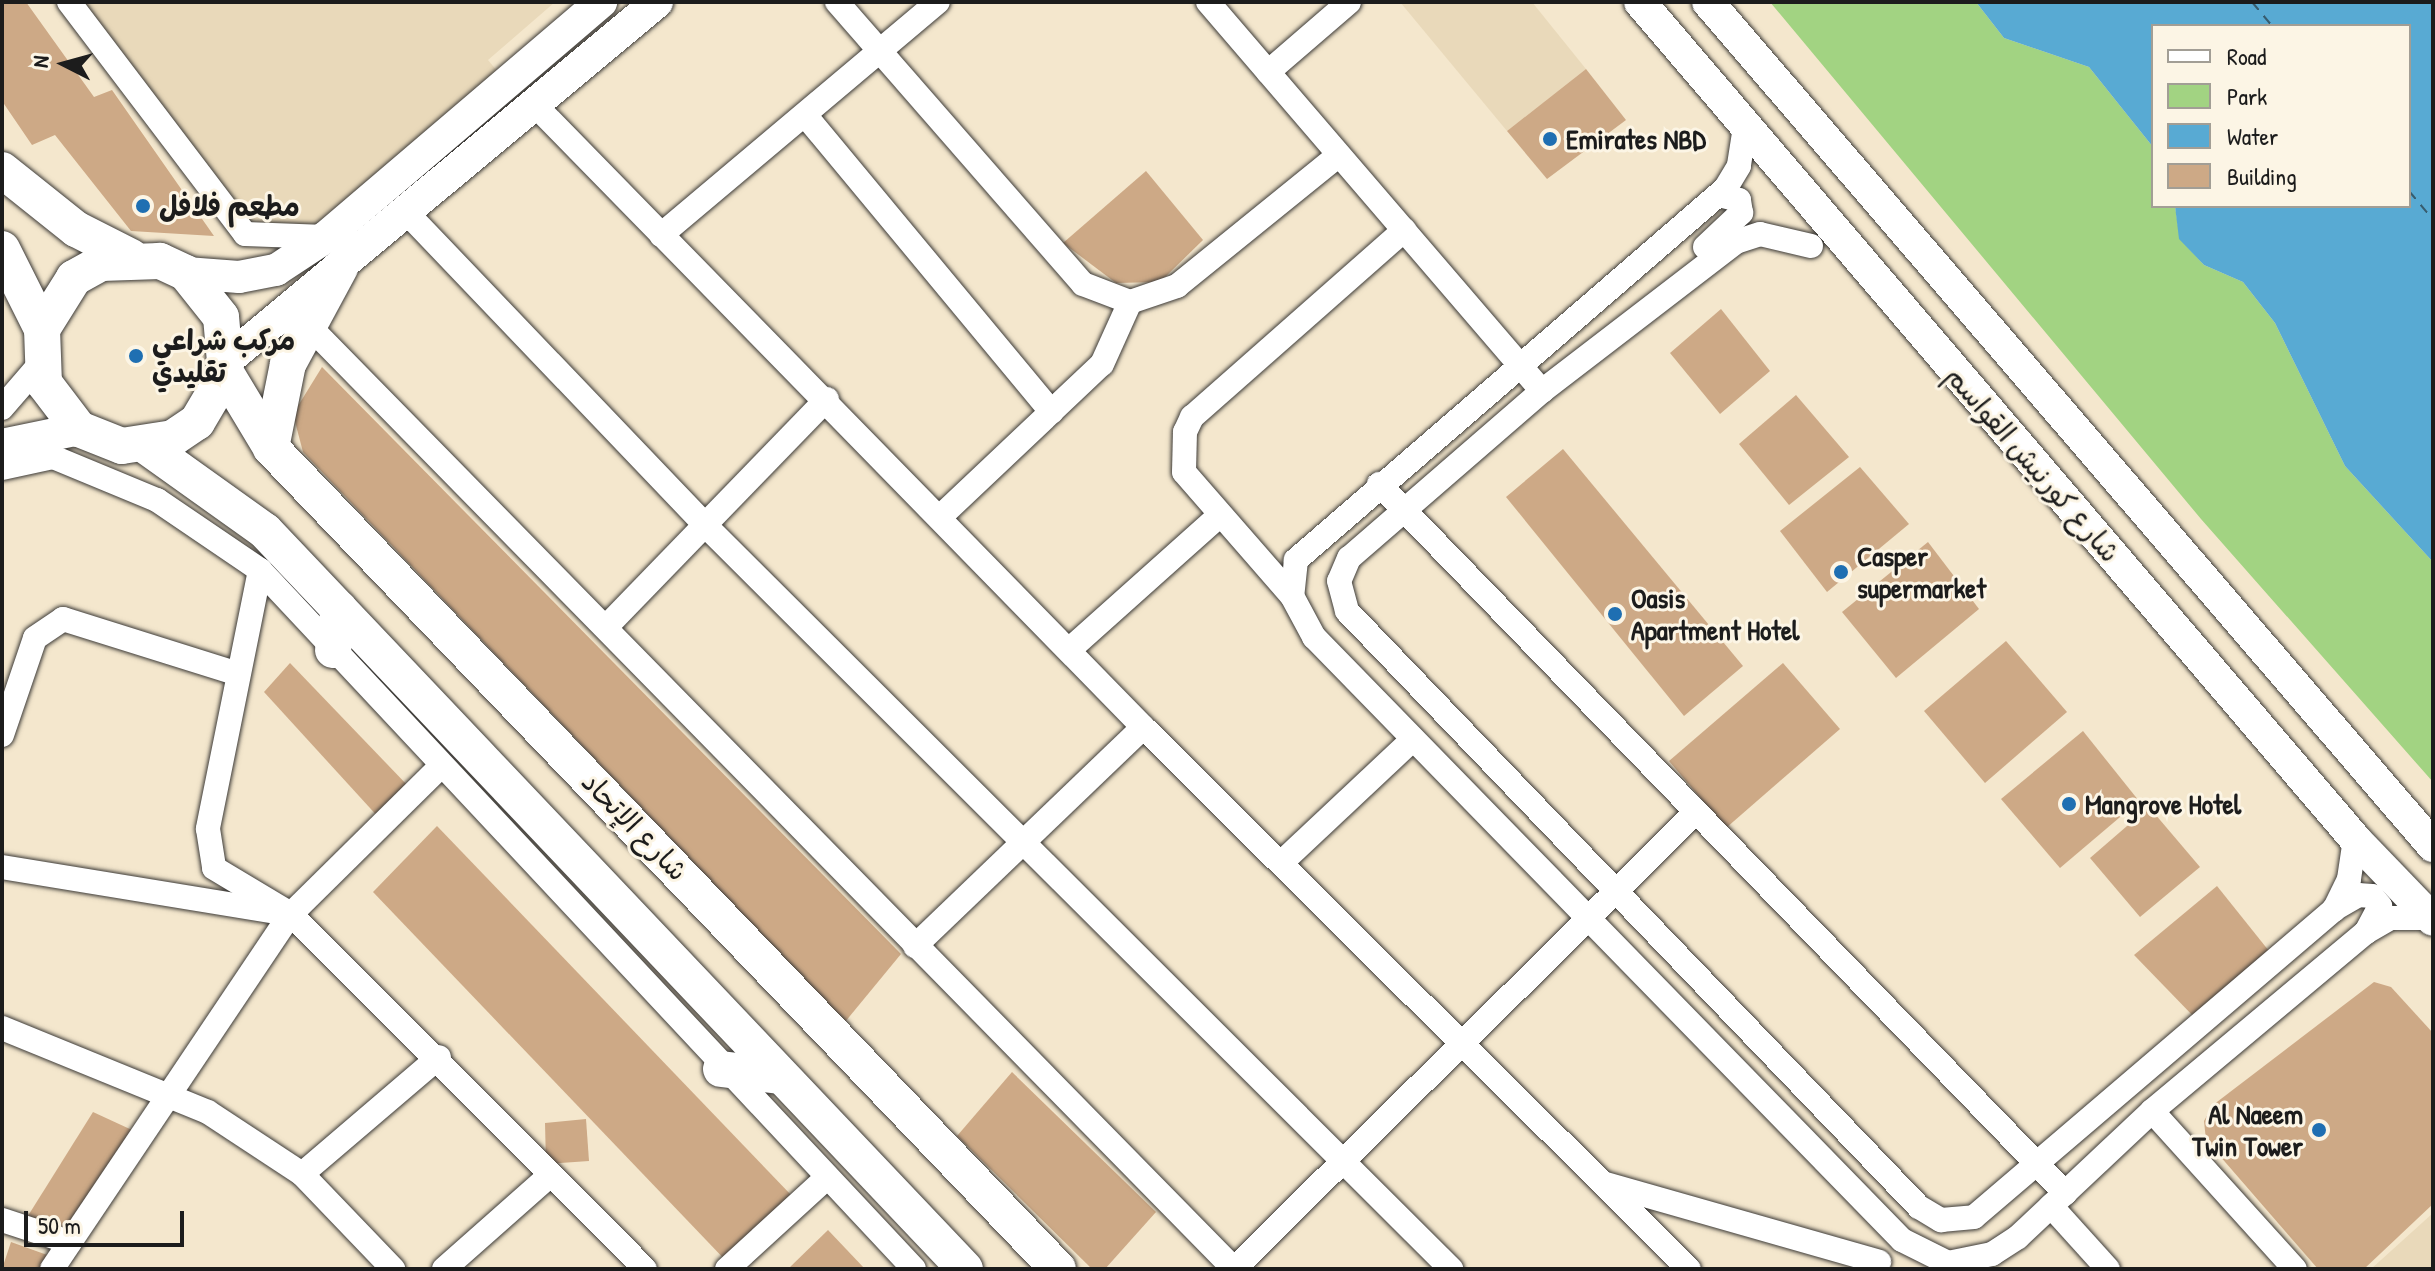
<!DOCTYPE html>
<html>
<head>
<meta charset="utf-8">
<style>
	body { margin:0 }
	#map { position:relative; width:2435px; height:1271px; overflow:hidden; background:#f4e7cd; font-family:"Patrick Hand","Playpen Sans Arabic",sans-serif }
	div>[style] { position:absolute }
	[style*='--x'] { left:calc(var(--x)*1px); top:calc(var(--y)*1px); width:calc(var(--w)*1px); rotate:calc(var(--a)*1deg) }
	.built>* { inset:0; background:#e9d9ba }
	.green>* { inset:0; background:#a2d382 }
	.water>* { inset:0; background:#58aad3 }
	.ferry>* { height:2px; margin-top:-1px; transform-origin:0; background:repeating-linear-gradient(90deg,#375c6e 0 10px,transparent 0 18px) }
	.building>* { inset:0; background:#cda986 }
	.roads { filter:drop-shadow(0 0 2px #3c3a37) drop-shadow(0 0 2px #3c3a37) }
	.street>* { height:24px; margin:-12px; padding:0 12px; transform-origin:12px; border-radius:12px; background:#fff }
	.secondary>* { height:32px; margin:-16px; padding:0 16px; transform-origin:16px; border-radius:16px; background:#fff }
	.primary>* { height:36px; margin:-18px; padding:0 18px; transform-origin:18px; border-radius:18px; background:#fff }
	.dots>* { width:22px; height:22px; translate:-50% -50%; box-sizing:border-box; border:4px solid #fcf5e5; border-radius:50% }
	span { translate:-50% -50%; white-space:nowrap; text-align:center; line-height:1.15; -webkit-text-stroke:6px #fcf5e5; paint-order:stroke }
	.poi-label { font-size:28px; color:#1c1c1c; font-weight:700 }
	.left { translate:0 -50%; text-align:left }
	.right { translate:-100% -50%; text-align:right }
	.street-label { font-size:28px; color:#1c1c1c }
	.frame { position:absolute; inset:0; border:4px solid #1c1c1c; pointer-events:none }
	.legend { position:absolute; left:2151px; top:24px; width:260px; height:184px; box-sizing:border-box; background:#fcf5e5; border:2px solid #a29e95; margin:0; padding:10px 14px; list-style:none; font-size:24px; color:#1c1c1c }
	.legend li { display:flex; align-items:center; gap:16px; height:40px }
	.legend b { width:40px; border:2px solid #a29e95 }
	.north { position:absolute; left:24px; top:24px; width:80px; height:80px; -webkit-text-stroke:6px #fcf5e5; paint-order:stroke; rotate:276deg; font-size:22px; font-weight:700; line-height:32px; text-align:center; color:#1c1c1c }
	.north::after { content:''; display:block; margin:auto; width:28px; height:36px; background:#1c1c1c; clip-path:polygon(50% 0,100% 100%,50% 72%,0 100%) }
	.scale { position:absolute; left:24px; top:1211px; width:160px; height:36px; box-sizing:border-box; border:4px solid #1c1c1c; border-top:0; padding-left:10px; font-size:24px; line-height:28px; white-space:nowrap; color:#1c1c1c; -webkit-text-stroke:6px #fcf5e5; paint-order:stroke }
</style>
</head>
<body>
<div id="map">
	<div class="built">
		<div style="clip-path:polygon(83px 2px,555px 2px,488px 60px,502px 77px,319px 229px,258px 226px,228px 202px)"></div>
		<div style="clip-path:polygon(1400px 2px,1532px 2px,1586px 69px,1507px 131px)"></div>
		<div style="clip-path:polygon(2433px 1213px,2433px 1269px,2371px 1269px)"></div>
	</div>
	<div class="green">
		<div style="clip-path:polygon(1770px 2px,1976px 2px,2004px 38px,2089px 67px,2153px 147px,2153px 206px,2175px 206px,2180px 239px,2204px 265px,2243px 282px,2275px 323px,2345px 466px,2433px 562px,2433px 782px,2201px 519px)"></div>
	</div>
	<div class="water">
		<div style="clip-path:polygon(1976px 2px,2433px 2px,2433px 562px,2345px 466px,2275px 323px,2243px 282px,2204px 265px,2179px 239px,2175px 206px,2409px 206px,2409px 26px,2153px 26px,2153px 147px,2089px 67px,2004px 38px)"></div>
	</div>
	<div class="ferry">
		<div style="--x:2252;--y:2;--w:31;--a:50"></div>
		<div style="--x:2409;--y:191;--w:38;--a:50"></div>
	</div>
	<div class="building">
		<div style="clip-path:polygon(2px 2px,26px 2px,94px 97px,112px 90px,214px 236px,131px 231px,55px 135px,32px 145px,2px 101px)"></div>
		<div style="clip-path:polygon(1586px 69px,1626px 120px,1547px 179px,1507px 131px)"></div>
		<div style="clip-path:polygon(1146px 171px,1203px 240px,1160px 282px,1116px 283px,1063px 243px)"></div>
		<div style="clip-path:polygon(1721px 309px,1770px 371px,1720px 414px,1670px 353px)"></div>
		<div style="clip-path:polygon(322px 367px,901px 954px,845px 1022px,303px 452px,293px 414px)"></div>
		<div style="clip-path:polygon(1796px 395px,1849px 457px,1789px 505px,1739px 444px)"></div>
		<div style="clip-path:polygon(1563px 449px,1743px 666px,1684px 716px,1506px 497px)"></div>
		<div style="clip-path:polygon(1860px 467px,1909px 524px,1827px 592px,1780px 531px)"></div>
		<div style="clip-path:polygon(1928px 542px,1979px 609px,1896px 678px,1842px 612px)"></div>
		<div style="clip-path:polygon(2006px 641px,2067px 712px,1985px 783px,1924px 711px)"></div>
		<div style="clip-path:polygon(290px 663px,410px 788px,380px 819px,264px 692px)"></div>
		<div style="clip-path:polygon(1783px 663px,1840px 729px,1726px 828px,1669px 761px)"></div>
		<div style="clip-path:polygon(2083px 731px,2139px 801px,2060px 868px,2001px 799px)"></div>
		<div style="clip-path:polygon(2149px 807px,2200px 867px,2140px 917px,2090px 858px)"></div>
		<div style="clip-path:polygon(437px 826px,793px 1197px,729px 1264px,373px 892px)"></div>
		<div style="clip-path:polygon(2217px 886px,2273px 956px,2196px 1019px,2134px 955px)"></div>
		<div style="clip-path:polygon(2374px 982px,2391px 987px,2433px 1033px,2433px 1204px,2364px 1269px,2318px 1269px,2206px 1140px,2204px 1121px,2213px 1105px)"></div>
		<div style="clip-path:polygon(1012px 1072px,1156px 1212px,1105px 1269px,1092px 1269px,957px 1136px)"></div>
		<div style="clip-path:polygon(93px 1112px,132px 1130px,69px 1229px,26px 1219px)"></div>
		<div style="clip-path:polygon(586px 1119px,589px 1161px,546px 1164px,545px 1123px)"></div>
		<div style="clip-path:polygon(828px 1230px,865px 1269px,788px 1269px)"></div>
		<div style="clip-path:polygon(11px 1242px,50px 1256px,42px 1269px,2px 1269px)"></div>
	</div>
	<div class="roads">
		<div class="street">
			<div style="--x:69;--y:2;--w:291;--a:52.8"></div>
			<div style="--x:245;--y:234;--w:81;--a:2.1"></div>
			<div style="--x:837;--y:2;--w:374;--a:48.9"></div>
			<div style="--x:1083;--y:284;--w:50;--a:21"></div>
			<div style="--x:1130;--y:302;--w:50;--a:-18.8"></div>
			<div style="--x:1177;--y:286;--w:208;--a:-39"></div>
			<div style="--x:1208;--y:2;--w:513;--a:49.35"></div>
			<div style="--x:1268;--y:72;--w:107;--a:-40.8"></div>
			<div style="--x:534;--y:104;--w:871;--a:45.65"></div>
			<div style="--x:1143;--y:727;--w:769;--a:44.79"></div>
			<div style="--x:805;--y:115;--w:386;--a:50.3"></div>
			<div style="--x:1745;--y:127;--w:39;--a:99"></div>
			<div style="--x:1739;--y:166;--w:26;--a:121"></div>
			<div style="--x:1726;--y:188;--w:569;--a:139.14"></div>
			<div style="--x:1296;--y:560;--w:36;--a:96"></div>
			<div style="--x:1292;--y:596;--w:47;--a:61.8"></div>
			<div style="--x:1314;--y:637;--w:842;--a:45.72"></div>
			<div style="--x:1902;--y:1240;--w:51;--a:26.6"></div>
			<div style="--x:1948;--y:1263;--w:45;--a:-11.6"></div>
			<div style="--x:1992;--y:1254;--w:31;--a:-33"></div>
			<div style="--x:2018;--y:1237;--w:184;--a:-43.2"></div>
			<div style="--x:2152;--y:1111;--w:279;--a:-39.9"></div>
			<div style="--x:2366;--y:932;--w:28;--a:-30"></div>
			<div style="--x:2390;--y:918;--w:41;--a:0"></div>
			<div style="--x:408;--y:214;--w:430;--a:46.3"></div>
			<div style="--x:705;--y:525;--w:1054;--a:44.92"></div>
			<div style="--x:661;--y:235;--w:362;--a:-40.1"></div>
			<div style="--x:1811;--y:246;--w:52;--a:-166.8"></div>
			<div style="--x:1760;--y:234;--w:25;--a:162"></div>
			<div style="--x:1736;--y:242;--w:245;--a:142.5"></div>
			<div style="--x:1542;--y:391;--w:255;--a:139.1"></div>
			<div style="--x:1349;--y:558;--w:25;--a:113"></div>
			<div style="--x:1339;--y:581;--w:31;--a:75"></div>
			<div style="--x:1347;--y:611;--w:826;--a:46.18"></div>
			<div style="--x:1919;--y:1207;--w:26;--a:31"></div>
			<div style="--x:1941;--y:1220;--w:33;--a:-5"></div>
			<div style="--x:1974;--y:1217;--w:473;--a:-40.5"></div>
			<div style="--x:2334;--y:910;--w:34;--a:-64"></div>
			<div style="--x:2349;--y:879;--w:40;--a:-81.5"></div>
			<div style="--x:1705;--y:247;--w:50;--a:-43.4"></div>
			<div style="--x:1741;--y:213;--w:13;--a:-99"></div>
			<div style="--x:1739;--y:200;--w:21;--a:-166"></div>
			<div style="--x:307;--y:324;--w:1324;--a:45.55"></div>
			<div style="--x:2;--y:408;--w:58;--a:-49.2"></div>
			<div style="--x:2;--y:468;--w:52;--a:-12.2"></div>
			<div style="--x:53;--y:457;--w:113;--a:22.5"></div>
			<div style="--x:157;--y:500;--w:125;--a:34.2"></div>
			<div style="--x:260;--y:570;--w:957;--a:46.9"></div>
			<div style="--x:1379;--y:484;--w:987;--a:45.94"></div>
			<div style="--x:941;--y:516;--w:221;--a:-43.4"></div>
			<div style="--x:1102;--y:364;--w:68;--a:-65.7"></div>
			<div style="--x:260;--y:570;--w:264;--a:101.4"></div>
			<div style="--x:208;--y:829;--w:39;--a:81"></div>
			<div style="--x:214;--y:868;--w:90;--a:30.9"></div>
			<div style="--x:291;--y:914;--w:501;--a:45.08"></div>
			<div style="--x:1292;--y:596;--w:164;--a:-131.1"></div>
			<div style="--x:1184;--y:472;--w:40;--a:-88.6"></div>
			<div style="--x:1185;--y:432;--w:17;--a:-65"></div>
			<div style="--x:1192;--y:417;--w:283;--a:-41.4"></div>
			<div style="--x:607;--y:626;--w:316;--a:-45.9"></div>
			<div style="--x:1069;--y:650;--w:200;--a:-41.8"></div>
			<div style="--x:2;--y:735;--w:102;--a:-71.2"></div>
			<div style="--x:35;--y:638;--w:34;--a:-34"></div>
			<div style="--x:63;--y:619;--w:180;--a:17.4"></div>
			<div style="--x:1281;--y:863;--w:181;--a:-43.2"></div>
			<div style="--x:2;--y:867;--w:278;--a:9.3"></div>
			<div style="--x:2334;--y:909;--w:28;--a:-30"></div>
			<div style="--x:2358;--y:895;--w:14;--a:4"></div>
			<div style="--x:2372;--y:896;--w:13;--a:51"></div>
			<div style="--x:2380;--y:906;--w:30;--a:118"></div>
			<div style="--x:915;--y:946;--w:316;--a:-43.8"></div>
			<div style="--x:2;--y:1028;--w:222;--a:22.2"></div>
			<div style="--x:208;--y:1112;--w:113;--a:33.4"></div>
			<div style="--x:302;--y:1174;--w:132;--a:46.2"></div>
			<div style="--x:2152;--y:1111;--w:213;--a:47.9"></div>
			<div style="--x:302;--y:1174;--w:180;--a:-40.5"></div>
			<div style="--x:1606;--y:1184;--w:284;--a:15.9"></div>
			<div style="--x:2051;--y:1206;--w:85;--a:47.9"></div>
			<div style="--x:2;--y:1220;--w:71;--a:18.2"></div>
			<div style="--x:52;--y:1269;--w:428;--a:-56.1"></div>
			<div style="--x:291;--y:914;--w:209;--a:-44.6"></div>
			<div style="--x:444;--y:1269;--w:140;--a:-41.5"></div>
			<div style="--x:727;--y:1269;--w:132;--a:-42.5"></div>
			<div style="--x:1234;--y:1269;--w:650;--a:-44.69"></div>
		</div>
		<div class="secondary">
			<div style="--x:1640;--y:2;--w:1101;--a:49.49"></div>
			<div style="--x:2355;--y:839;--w:112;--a:46.1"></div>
			<div style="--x:1708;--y:2;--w:1113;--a:49.34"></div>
			<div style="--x:186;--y:273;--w:53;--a:4.3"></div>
			<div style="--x:239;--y:277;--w:38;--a:-11"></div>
			<div style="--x:276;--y:270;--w:60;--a:-33.4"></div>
			<div style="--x:326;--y:237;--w:362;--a:-40.5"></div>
			<div style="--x:226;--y:361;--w:561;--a:-39.79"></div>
			<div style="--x:2;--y:445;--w:79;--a:-11.7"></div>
		</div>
		<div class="primary">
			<div style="--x:2;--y:170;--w:95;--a:38.6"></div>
			<div style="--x:76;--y:229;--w:62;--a:27"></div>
			<div style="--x:2;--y:249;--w:89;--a:63.4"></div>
			<div style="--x:42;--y:329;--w:54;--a:87.9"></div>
			<div style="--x:44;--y:383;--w:58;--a:52.7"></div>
			<div style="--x:79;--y:429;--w:46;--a:21.6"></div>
			<div style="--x:122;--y:446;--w:52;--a:-8.9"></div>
			<div style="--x:173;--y:438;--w:29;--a:-34"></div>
			<div style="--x:197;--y:422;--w:57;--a:-59.4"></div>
			<div style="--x:226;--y:373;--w:56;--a:-95.1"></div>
			<div style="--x:221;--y:317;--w:56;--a:-128.5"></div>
			<div style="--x:186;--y:273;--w:29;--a:-155"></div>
			<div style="--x:160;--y:261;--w:59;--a:178.1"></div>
			<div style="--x:101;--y:263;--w:31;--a:151"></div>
			<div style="--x:74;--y:278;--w:60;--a:122.1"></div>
			<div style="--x:226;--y:373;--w:87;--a:59"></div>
			<div style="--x:271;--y:448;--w:1137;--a:46.21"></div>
			<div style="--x:146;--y:446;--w:146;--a:35.5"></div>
			<div style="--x:265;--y:531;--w:1017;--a:46.51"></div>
			<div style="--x:271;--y:448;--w:86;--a:-78.6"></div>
			<div style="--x:288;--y:364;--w:109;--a:-61.6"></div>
			<div style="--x:333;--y:650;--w:42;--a:-81.9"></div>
			<div style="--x:721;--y:1069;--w:59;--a:6.8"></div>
		</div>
	</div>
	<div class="dots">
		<div style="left:1550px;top:139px;background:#1f6fb2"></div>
		<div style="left:143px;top:206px;background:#1f6fb2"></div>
		<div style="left:136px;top:356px;background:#1f6fb2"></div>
		<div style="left:1841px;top:572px;background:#1f6fb2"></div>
		<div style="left:1615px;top:614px;background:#1f6fb2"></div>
		<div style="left:2069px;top:804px;background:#1f6fb2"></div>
		<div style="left:2319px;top:1130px;background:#1f6fb2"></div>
	</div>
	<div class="poi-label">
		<span class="left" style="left:1566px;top:139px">Emirates NBD</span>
		<span class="left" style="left:159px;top:206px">مطعم فلافل</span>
		<span class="left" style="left:152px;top:356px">مركب شراعي<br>تقليدي</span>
		<span class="left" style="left:1857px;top:572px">Casper<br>supermarket</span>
		<span class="left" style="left:1631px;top:614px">Oasis<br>Apartment Hotel</span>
		<span class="left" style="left:2085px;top:804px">Mangrove Hotel</span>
		<span class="right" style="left:2303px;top:1130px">Al Naeem<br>Twin Tower</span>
	</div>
	<div class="street-label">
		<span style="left:2033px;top:464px;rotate:49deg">شارع كورنيش القواسم</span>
		<span style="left:635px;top:826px;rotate:46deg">شارع الإتحاد</span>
	</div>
	<div class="frame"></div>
	<ul class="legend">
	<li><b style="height:10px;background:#fff"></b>Road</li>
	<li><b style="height:22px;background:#a2d382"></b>Park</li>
	<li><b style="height:22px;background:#58aad3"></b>Water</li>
	<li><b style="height:22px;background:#cda986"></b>Building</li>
	</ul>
	<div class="north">N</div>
	<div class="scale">50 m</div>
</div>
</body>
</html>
